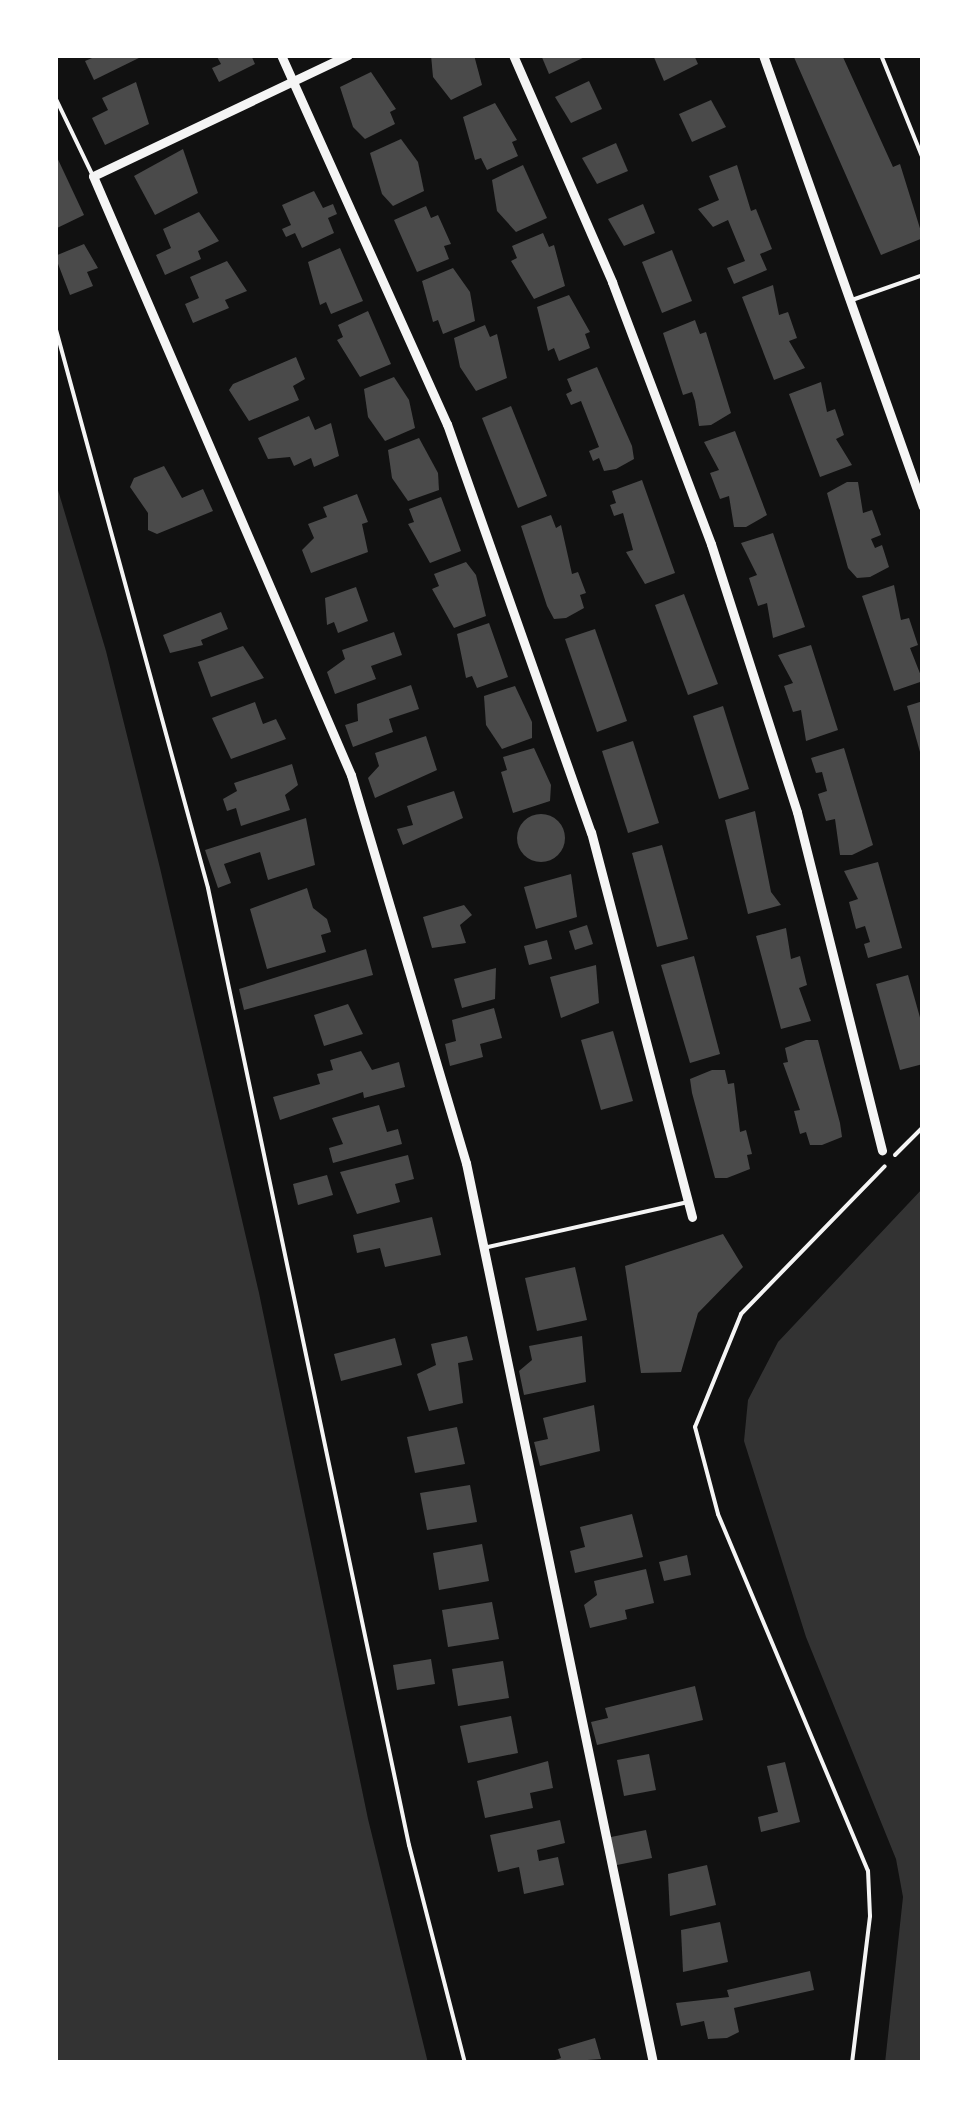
<!DOCTYPE html>
<html>
<head>
<meta charset="utf-8">
<style>
	body { margin:0 }
	#map { position:relative; width:978px; height:2118px; overflow:hidden; background:#111; font-family:"DM Sans",sans-serif }
	div>[style] { position:absolute }
	[style*='--x'] { left:calc(var(--x)*1px); top:calc(var(--y)*1px); width:calc(var(--w)*1px); rotate:calc(var(--a)*1deg) }
	.water>* { inset:0; background:#333 }
	.building>* { inset:0; background:#4a4a4a }
	.round { border-radius:50% }
	.path>* { height:4px; margin:-2px; padding:0 2px; transform-origin:2px; border-radius:2px; background:#f5f5f5 }
	.service>* { height:4px; margin:-2px; padding:0 2px; transform-origin:2px; border-radius:2px; background:#f5f5f5 }
	.minor>* { height:9px; margin:-4.5px; padding:0 4.5px; transform-origin:4.5px; border-radius:4.5px; background:#f5f5f5 }
	span { translate:-50% -50%; white-space:nowrap; text-align:center; line-height:1.15; -webkit-text-stroke:10px #fff; paint-order:stroke }
	.frame { position:absolute; inset:0; border:58px solid #fff; pointer-events:none }
</style>
</head>
<body>
<div id="map">
	<div class="water">
		<div style="clip-path:polygon(55px 480px,106px 651px,160px 868px,259px 1293px,368px 1819px,428px 2063px,55px 2063px)"></div>
		<div style="clip-path:polygon(923px 1188px,923px 2063px,885px 2063px,903px 1897px,896px 1859px,806px 1637px,744px 1441px,748px 1400px,778px 1342px)"></div>
	</div>
	<div class="building">
		<div style="clip-path:polygon(99px 55px,145px 55px,94px 80px,85px 61px)"></div>
		<div style="clip-path:polygon(216px 55px,251px 55px,255px 64px,219px 82px,212px 68px,221px 64px)"></div>
		<div style="clip-path:polygon(431px 55px,474px 55px,482px 85px,451px 100px,433px 77px)"></div>
		<div style="clip-path:polygon(541px 55px,589px 55px,549px 74px)"></div>
		<div style="clip-path:polygon(653px 55px,694px 55px,698px 64px,664px 81px)"></div>
		<div style="clip-path:polygon(793px 55px,842px 55px,893px 167px,900px 164px,923px 238px,881px 255px)"></div>
		<div style="clip-path:polygon(371px 72px,396px 109px,390px 112px,395px 124px,365px 139px,353px 127px,340px 87px)"></div>
		<div style="clip-path:polygon(589px 81px,602px 109px,571px 123px,555px 97px)"></div>
		<div style="clip-path:polygon(136px 82px,149px 124px,105px 145px,92px 118px,108px 110px,102px 98px)"></div>
		<div style="clip-path:polygon(711px 100px,726px 127px,692px 142px,679px 114px)"></div>
		<div style="clip-path:polygon(495px 103px,517px 140px,512px 142px,518px 156px,487px 170px,481px 158px,475px 160px,463px 117px)"></div>
		<div style="clip-path:polygon(401px 139px,418px 162px,424px 191px,393px 206px,382px 194px,370px 153px)"></div>
		<div style="clip-path:polygon(616px 143px,628px 171px,597px 184px,582px 158px)"></div>
		<div style="clip-path:polygon(183px 149px,198px 193px,155px 215px,134px 176px)"></div>
		<div style="clip-path:polygon(55px 153px,84px 215px,55px 229px)"></div>
		<div style="clip-path:polygon(523px 165px,547px 218px,516px 232px,497px 211px,492px 180px)"></div>
		<div style="clip-path:polygon(737px 165px,751px 211px,756px 209px,772px 249px,760px 254px,767px 270px,734px 284px,727px 268px,745px 261px,728px 220px,713px 227px,698px 209px,719px 200px,709px 176px)"></div>
		<div style="clip-path:polygon(314px 191px,323px 208px,333px 204px,337px 214px,328px 218px,334px 233px,302px 248px,295px 233px,286px 237px,282px 229px,291px 225px,282px 205px)"></div>
		<div style="clip-path:polygon(643px 204px,655px 233px,624px 246px,608px 219px)"></div>
		<div style="clip-path:polygon(426px 206px,431px 218px,438px 215px,451px 244px,444px 246px,449px 259px,417px 272px,394px 220px)"></div>
		<div style="clip-path:polygon(199px 212px,219px 241px,198px 251px,201px 259px,165px 275px,156px 255px,171px 248px,163px 229px)"></div>
		<div style="clip-path:polygon(543px 233px,549px 247px,554px 245px,565px 286px,534px 299px,511px 261px,517px 258px,512px 246px)"></div>
		<div style="clip-path:polygon(84px 244px,98px 268px,87px 272px,93px 286px,70px 295px,55px 256px)"></div>
		<div style="clip-path:polygon(340px 248px,363px 301px,331px 314px,326px 302px,320px 305px,308px 262px)"></div>
		<div style="clip-path:polygon(672px 250px,692px 301px,662px 313px,642px 262px)"></div>
		<div style="clip-path:polygon(227px 261px,247px 291px,225px 300px,229px 308px,193px 323px,185px 304px,199px 298px,190px 277px)"></div>
		<div style="clip-path:polygon(453px 268px,470px 292px,475px 321px,443px 334px,438px 320px,433px 322px,422px 281px)"></div>
		<div style="clip-path:polygon(773px 285px,779px 315px,788px 312px,797px 338px,789px 341px,805px 368px,774px 380px,742px 297px)"></div>
		<div style="clip-path:polygon(569px 295px,590px 332px,585px 334px,590px 348px,559px 361px,554px 348px,548px 351px,537px 307px)"></div>
		<div style="clip-path:polygon(368px 311px,391px 364px,360px 377px,337px 340px,343px 337px,338px 325px)"></div>
		<div style="clip-path:polygon(695px 320px,700px 334px,706px 332px,731px 413px,711px 425px,699px 426px,695px 401px,692px 392px,683px 395px,663px 333px)"></div>
		<div style="clip-path:polygon(485px 325px,490px 337px,497px 334px,507px 378px,476px 391px,460px 367px,454px 338px)"></div>
		<div style="clip-path:polygon(296px 357px,305px 379px,293px 386px,299px 400px,249px 421px,229px 390px,233px 384px)"></div>
		<div style="clip-path:polygon(597px 367px,632px 446px,634px 459px,616px 469px,604px 471px,599px 458px,593px 461px,589px 451px,599px 447px,581px 401px,571px 405px,566px 394px,572px 391px,567px 379px)"></div>
		<div style="clip-path:polygon(394px 377px,409px 400px,415px 428px,385px 441px,368px 417px,364px 389px)"></div>
		<div style="clip-path:polygon(821px 382px,827px 412px,835px 409px,844px 435px,836px 439px,852px 465px,820px 477px,789px 394px)"></div>
		<div style="clip-path:polygon(511px 406px,547px 496px,518px 508px,482px 418px)"></div>
		<div style="clip-path:polygon(309px 416px,315px 430px,331px 423px,339px 456px,314px 467px,311px 458px,294px 466px,290px 457px,268px 459px,258px 438px)"></div>
		<div style="clip-path:polygon(735px 431px,767px 515px,746px 527px,734px 527px,729px 496px,720px 499px,710px 473px,719px 470px,704px 442px)"></div>
		<div style="clip-path:polygon(419px 438px,438px 473px,439px 490px,408px 501px,392px 478px,388px 450px)"></div>
		<div style="clip-path:polygon(164px 466px,182px 498px,203px 489px,213px 511px,157px 534px,148px 530px,148px 513px,130px 487px,134px 478px)"></div>
		<div style="clip-path:polygon(642px 480px,675px 573px,645px 584px,626px 552px,633px 550px,623px 513px,614px 516px,610px 505px,616px 503px,612px 491px)"></div>
		<div style="clip-path:polygon(847px 482px,858px 482px,863px 513px,872px 510px,881px 535px,871px 539px,875px 548px,882px 545px,889px 567px,870px 577px,857px 578px,848px 568px,827px 493px)"></div>
		<div style="clip-path:polygon(357px 494px,368px 522px,362px 524px,368px 552px,311px 573px,302px 550px,314px 538px,308px 524px,327px 517px,323px 507px)"></div>
		<div style="clip-path:polygon(441px 497px,461px 551px,430px 563px,408px 524px,414px 522px,409px 509px)"></div>
		<div style="clip-path:polygon(551px 515px,556px 528px,561px 525px,572px 574px,578px 572px,586px 593px,580px 595px,584px 608px,566px 618px,554px 619px,547px 606px,521px 526px)"></div>
		<div style="clip-path:polygon(773px 533px,805px 627px,773px 638px,767px 603px,758px 606px,749px 578px,757px 575px,741px 543px)"></div>
		<div style="clip-path:polygon(466px 562px,476px 575px,486px 616px,454px 628px,432px 589px,439px 586px,434px 574px)"></div>
		<div style="clip-path:polygon(894px 585px,901px 620px,909px 618px,918px 645px,910px 648px,923px 681px,894px 691px,862px 596px)"></div>
		<div style="clip-path:polygon(356px 587px,368px 621px,338px 633px,334px 622px,327px 625px,325px 598px)"></div>
		<div style="clip-path:polygon(684px 594px,718px 684px,688px 695px,655px 605px)"></div>
		<div style="clip-path:polygon(221px 612px,228px 629px,201px 640px,203px 645px,170px 653px,163px 635px)"></div>
		<div style="clip-path:polygon(489px 623px,508px 677px,477px 688px,472px 676px,466px 678px,457px 634px)"></div>
		<div style="clip-path:polygon(595px 629px,627px 721px,597px 732px,565px 639px)"></div>
		<div style="clip-path:polygon(394px 632px,402px 655px,371px 666px,376px 679px,335px 694px,327px 672px,345px 659px,342px 650px)"></div>
		<div style="clip-path:polygon(811px 645px,838px 730px,806px 741px,801px 710px,793px 712px,784px 686px,793px 683px,778px 655px)"></div>
		<div style="clip-path:polygon(243px 646px,264px 678px,211px 697px,198px 662px)"></div>
		<div style="clip-path:polygon(411px 685px,419px 709px,389px 719px,393px 732px,353px 747px,345px 725px,358px 721px,357px 704px)"></div>
		<div style="clip-path:polygon(515px 686px,532px 722px,532px 738px,502px 749px,486px 725px,484px 696px)"></div>
		<div style="clip-path:polygon(923px 701px,923px 759px,922px 759px,907px 706px)"></div>
		<div style="clip-path:polygon(255px 702px,263px 724px,276px 719px,286px 739px,231px 759px,212px 718px)"></div>
		<div style="clip-path:polygon(723px 706px,749px 789px,719px 799px,693px 716px)"></div>
		<div style="clip-path:polygon(426px 736px,437px 770px,375px 798px,368px 778px,379px 766px,375px 753px)"></div>
		<div style="clip-path:polygon(633px 741px,659px 823px,628px 833px,602px 751px)"></div>
		<div style="clip-path:polygon(534px 748px,551px 785px,550px 801px,513px 813px,501px 772px,507px 770px,503px 757px)"></div>
		<div style="clip-path:polygon(844px 748px,873px 845px,852px 855px,840px 855px,835px 819px,826px 821px,818px 794px,827px 791px,822px 772px,816px 773px,811px 758px)"></div>
		<div style="clip-path:polygon(292px 764px,298px 785px,285px 795px,290px 810px,241px 826px,236px 808px,227px 811px,223px 799px,237px 791px,234px 783px)"></div>
		<div style="clip-path:polygon(454px 791px,463px 818px,403px 845px,397px 829px,413px 825px,407px 806px)"></div>
		<div style="clip-path:polygon(755px 811px,771px 892px,781px 905px,748px 914px,725px 820px)"></div>
		<div class="round" style="left:517px;top:814px;width:48px;height:48px"></div>
		<div style="clip-path:polygon(306px 818px,315px 865px,268px 880px,260px 852px,224px 864px,231px 883px,218px 888px,205px 850px)"></div>
		<div style="clip-path:polygon(662px 845px,688px 939px,657px 947px,632px 853px)"></div>
		<div style="clip-path:polygon(878px 862px,902px 948px,868px 958px,864px 944px,870px 942px,865px 926px,856px 929px,849px 902px,858px 899px,844px 871px)"></div>
		<div style="clip-path:polygon(571px 874px,577px 917px,536px 929px,524px 887px)"></div>
		<div style="clip-path:polygon(307px 888px,313px 908px,327px 919px,331px 932px,321px 935px,326px 952px,267px 969px,250px 909px)"></div>
		<div style="clip-path:polygon(464px 905px,472px 915px,460px 925px,466px 943px,432px 948px,423px 917px)"></div>
		<div style="clip-path:polygon(587px 925px,593px 944px,575px 950px,569px 931px)"></div>
		<div style="clip-path:polygon(786px 928px,791px 959px,800px 956px,807px 985px,799px 988px,811px 1021px,781px 1029px,756px 936px)"></div>
		<div style="clip-path:polygon(547px 940px,552px 959px,529px 965px,524px 946px)"></div>
		<div style="clip-path:polygon(366px 949px,373px 975px,244px 1010px,239px 989px)"></div>
		<div style="clip-path:polygon(694px 956px,720px 1054px,690px 1063px,661px 965px)"></div>
		<div style="clip-path:polygon(596px 965px,599px 1003px,561px 1018px,550px 977px)"></div>
		<div style="clip-path:polygon(496px 968px,495px 999px,462px 1008px,454px 979px)"></div>
		<div style="clip-path:polygon(908px 975px,923px 1028px,923px 1064px,900px 1070px,876px 984px)"></div>
		<div style="clip-path:polygon(348px 1004px,363px 1034px,324px 1046px,314px 1015px)"></div>
		<div style="clip-path:polygon(494px 1008px,502px 1038px,480px 1044px,483px 1057px,450px 1066px,445px 1044px,456px 1041px,452px 1020px)"></div>
		<div style="clip-path:polygon(613px 1031px,633px 1101px,601px 1110px,581px 1040px)"></div>
		<div style="clip-path:polygon(806px 1040px,818px 1040px,840px 1123px,842px 1137px,822px 1145px,810px 1145px,806px 1132px,800px 1134px,794px 1111px,800px 1110px,783px 1063px,788px 1062px,785px 1048px)"></div>
		<div style="clip-path:polygon(361px 1051px,372px 1070px,399px 1062px,405px 1087px,364px 1098px,363px 1092px,280px 1120px,273px 1097px,320px 1084px,317px 1074px,333px 1070px,330px 1060px)"></div>
		<div style="clip-path:polygon(712px 1070px,725px 1070px,728px 1084px,734px 1083px,740px 1132px,746px 1130px,752px 1154px,747px 1155px,750px 1169px,727px 1178px,715px 1178px,692px 1093px,690px 1079px)"></div>
		<div style="clip-path:polygon(379px 1105px,387px 1132px,398px 1129px,402px 1144px,333px 1163px,329px 1148px,343px 1144px,332px 1118px)"></div>
		<div style="clip-path:polygon(408px 1155px,414px 1179px,395px 1184px,400px 1202px,357px 1214px,340px 1172px)"></div>
		<div style="clip-path:polygon(327px 1175px,333px 1195px,298px 1205px,293px 1184px)"></div>
		<div style="clip-path:polygon(432px 1217px,441px 1255px,385px 1267px,380px 1248px,357px 1253px,353px 1235px)"></div>
		<div style="clip-path:polygon(723px 1234px,743px 1267px,698px 1313px,681px 1372px,641px 1373px,625px 1266px)"></div>
		<div style="clip-path:polygon(575px 1267px,587px 1320px,537px 1331px,525px 1278px)"></div>
		<div style="clip-path:polygon(467px 1336px,473px 1360px,458px 1363px,463px 1403px,429px 1411px,417px 1374px,436px 1365px,431px 1344px)"></div>
		<div style="clip-path:polygon(582px 1336px,586px 1382px,524px 1395px,519px 1371px,532px 1360px,529px 1346px)"></div>
		<div style="clip-path:polygon(395px 1338px,402px 1365px,341px 1381px,334px 1354px)"></div>
		<div style="clip-path:polygon(594px 1405px,600px 1451px,540px 1466px,534px 1442px,548px 1439px,543px 1418px)"></div>
		<div style="clip-path:polygon(457px 1427px,465px 1464px,415px 1473px,407px 1437px)"></div>
		<div style="clip-path:polygon(470px 1485px,477px 1522px,427px 1530px,420px 1493px)"></div>
		<div style="clip-path:polygon(632px 1514px,643px 1557px,575px 1573px,570px 1551px,585px 1547px,580px 1527px)"></div>
		<div style="clip-path:polygon(482px 1544px,489px 1581px,439px 1590px,433px 1553px)"></div>
		<div style="clip-path:polygon(687px 1555px,691px 1575px,664px 1581px,659px 1562px)"></div>
		<div style="clip-path:polygon(646px 1569px,654px 1603px,625px 1610px,627px 1619px,590px 1628px,584px 1605px,597px 1595px,594px 1581px)"></div>
		<div style="clip-path:polygon(492px 1602px,499px 1639px,448px 1647px,442px 1610px)"></div>
		<div style="clip-path:polygon(431px 1659px,435px 1684px,397px 1690px,393px 1665px)"></div>
		<div style="clip-path:polygon(503px 1661px,509px 1698px,458px 1706px,452px 1669px)"></div>
		<div style="clip-path:polygon(695px 1686px,703px 1720px,597px 1745px,591px 1722px,608px 1718px,605px 1708px)"></div>
		<div style="clip-path:polygon(511px 1716px,518px 1753px,468px 1763px,460px 1726px)"></div>
		<div style="clip-path:polygon(649px 1754px,656px 1790px,624px 1796px,617px 1760px)"></div>
		<div style="clip-path:polygon(548px 1761px,553px 1788px,530px 1793px,533px 1808px,485px 1818px,477px 1781px)"></div>
		<div style="clip-path:polygon(785px 1762px,800px 1822px,761px 1832px,758px 1817px,778px 1812px,767px 1766px)"></div>
		<div style="clip-path:polygon(560px 1820px,565px 1843px,537px 1850px,539px 1861px,558px 1857px,564px 1885px,524px 1894px,519px 1867px,498px 1872px,490px 1835px)"></div>
		<div style="clip-path:polygon(646px 1830px,652px 1858px,612px 1866px,606px 1838px)"></div>
		<div style="clip-path:polygon(707px 1865px,716px 1905px,670px 1916px,668px 1874px)"></div>
		<div style="clip-path:polygon(720px 1922px,728px 1962px,683px 1972px,681px 1930px)"></div>
		<div style="clip-path:polygon(810px 1971px,814px 1990px,734px 2008px,739px 2032px,727px 2038px,708px 2039px,704px 2021px,681px 2026px,676px 2003px,729px 1997px,727px 1990px)"></div>
		<div style="clip-path:polygon(595px 2038px,601px 2059px,546px 2063px,561px 2058px,558px 2049px)"></div>
	</div>
	<div class="path">
		<div style="--x:55;--y:326;--w:582;--a:74.77"></div>
		<div style="--x:208;--y:888;--w:978;--a:78.14"></div>
		<div style="--x:409;--y:1845;--w:225;--a:75.6"></div>
		<div style="--x:895;--y:1155;--w:40;--a:-45"></div>
		<div style="--x:852;--y:2063;--w:148;--a:-83"></div>
		<div style="--x:870;--y:1916;--w:45;--a:-92.5"></div>
		<div style="--x:868;--y:1871;--w:387;--a:-112.8"></div>
		<div style="--x:718;--y:1514;--w:90;--a:-104.8"></div>
		<div style="--x:695;--y:1427;--w:122;--a:-67.8"></div>
		<div style="--x:741;--y:1314;--w:206;--a:-45.8"></div>
	</div>
	<div class="service">
		<div style="--x:881;--y:55;--w:112;--a:68"></div>
		<div style="--x:55;--y:97;--w:88;--a:64.3"></div>
		<div style="--x:852;--y:300;--w:75;--a:-19.4"></div>
		<div style="--x:488;--y:1247;--w:205;--a:-12.7"></div>
	</div>
	<div class="minor">
		<div style="--x:281;--y:55;--w:405;--a:65.8"></div>
		<div style="--x:447;--y:424;--w:433;--a:70.6"></div>
		<div style="--x:591;--y:832;--w:398;--a:75.3"></div>
		<div style="--x:348;--y:55;--w:282;--a:154.6"></div>
		<div style="--x:93;--y:176;--w:652;--a:66.7"></div>
		<div style="--x:351;--y:775;--w:405;--a:73.5"></div>
		<div style="--x:466;--y:1163;--w:919;--a:78.26"></div>
		<div style="--x:513;--y:55;--w:248;--a:66.4"></div>
		<div style="--x:612;--y:282;--w:280;--a:69.3"></div>
		<div style="--x:711;--y:544;--w:281;--a:72.2"></div>
		<div style="--x:797;--y:812;--w:349;--a:75.9"></div>
		<div style="--x:763;--y:55;--w:479;--a:70.5"></div>
	</div>
	<div class="frame"></div>
</div>
</body>
</html>
